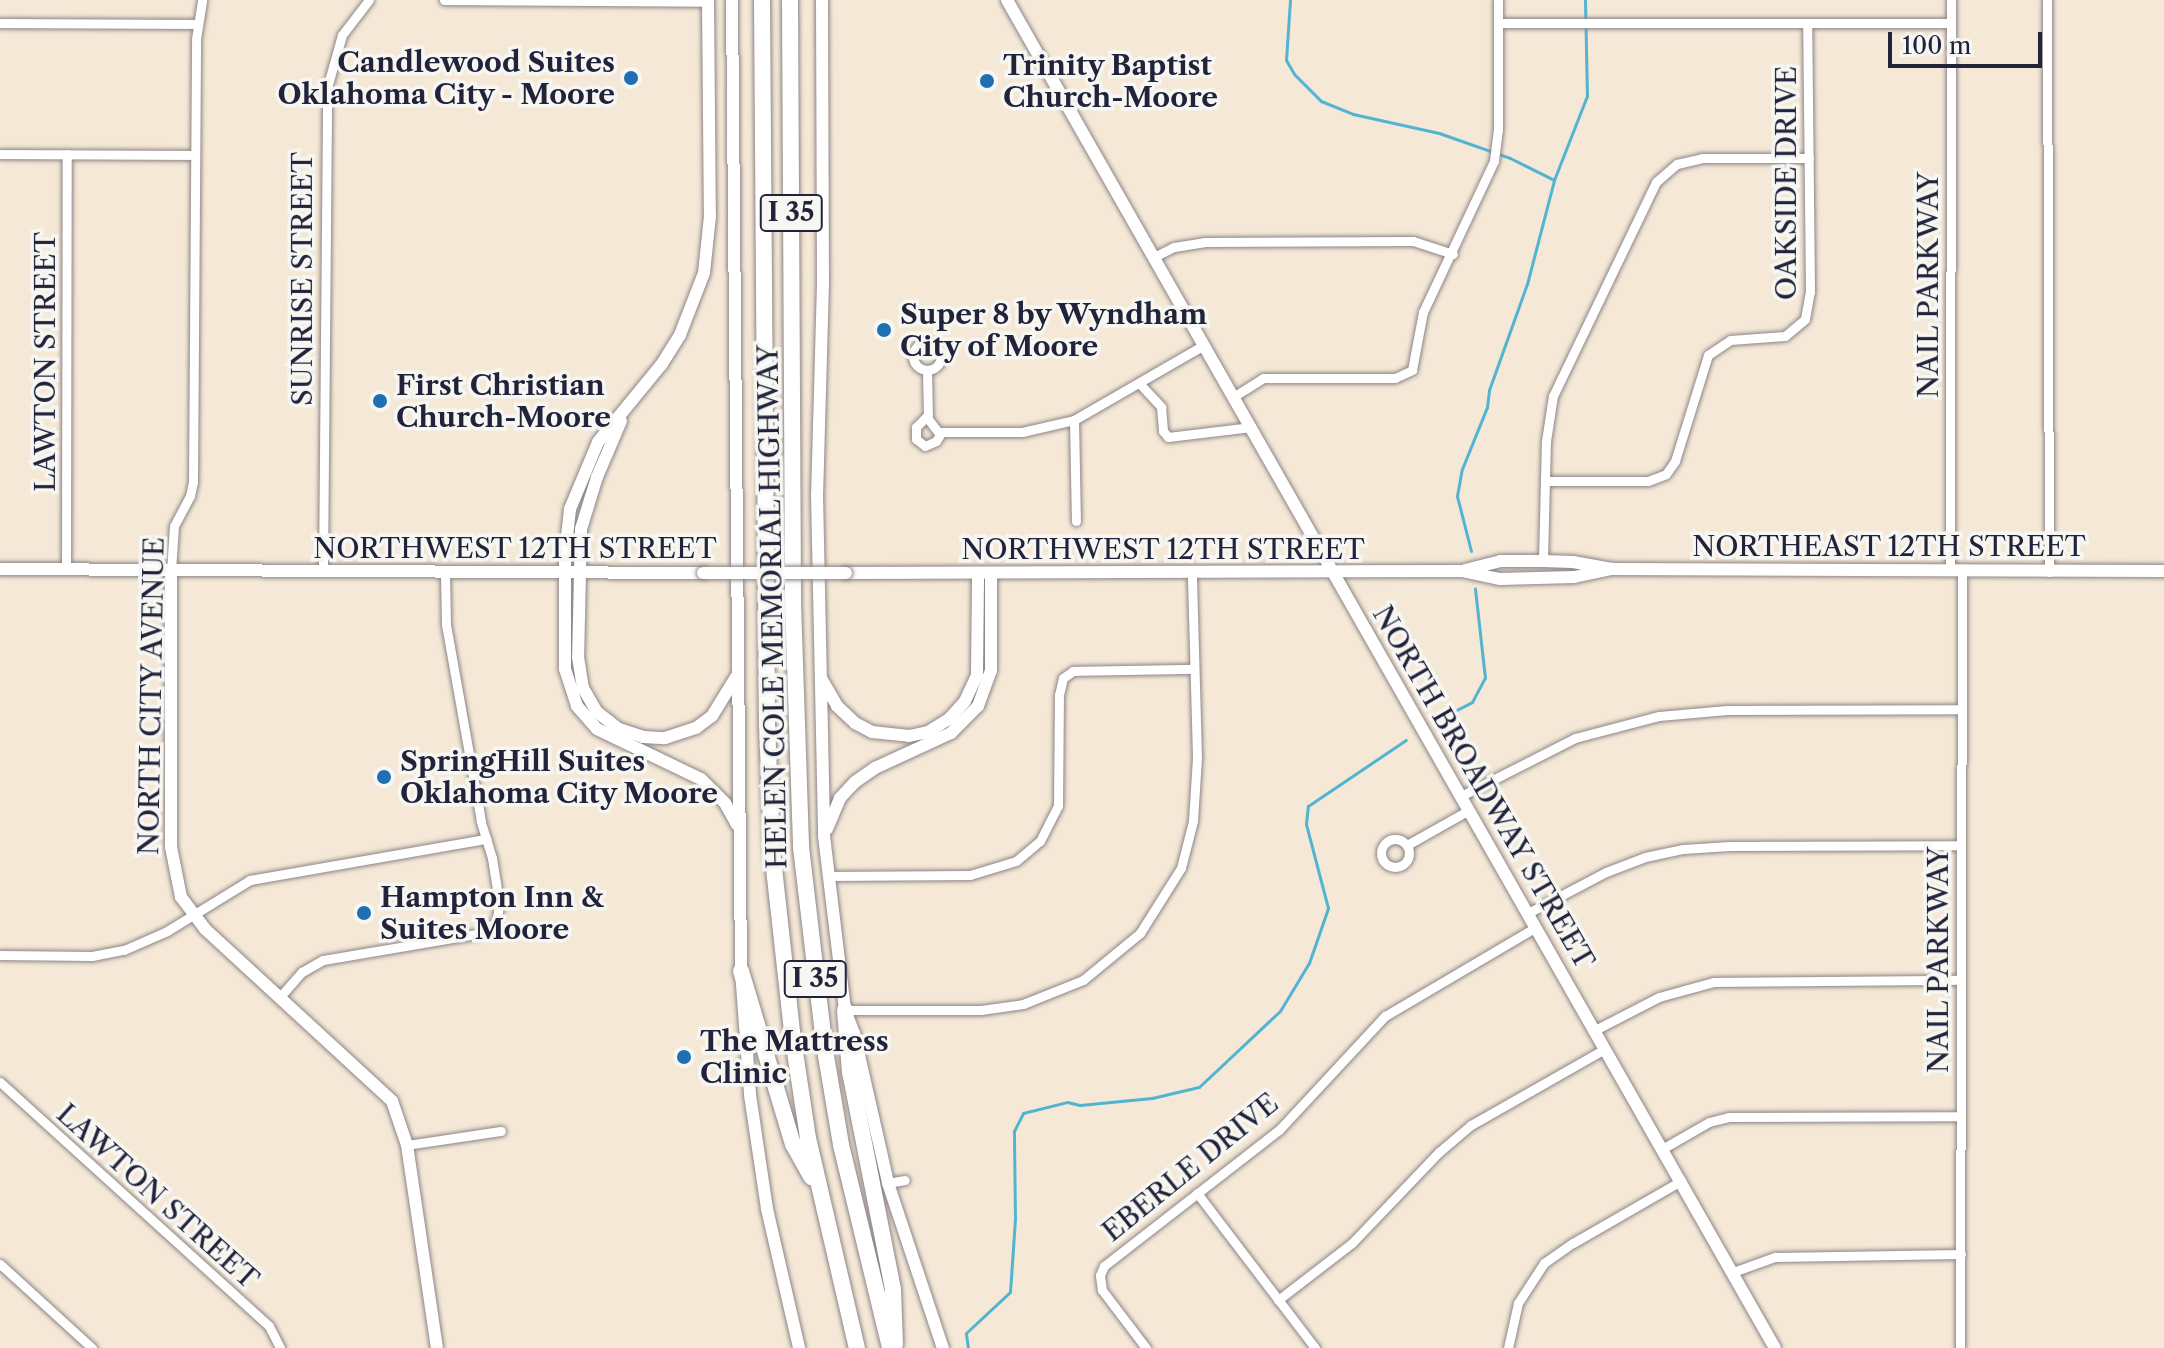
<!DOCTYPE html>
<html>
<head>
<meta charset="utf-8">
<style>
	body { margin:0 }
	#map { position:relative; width:2164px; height:1348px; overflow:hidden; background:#f5e8d6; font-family:"Libre Caslon Text",serif }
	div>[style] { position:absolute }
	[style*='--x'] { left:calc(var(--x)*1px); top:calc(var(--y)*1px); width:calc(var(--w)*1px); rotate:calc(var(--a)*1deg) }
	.stream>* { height:3px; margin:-1.5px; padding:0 1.5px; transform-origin:1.5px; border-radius:1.5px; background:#52b4d1 }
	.roads { filter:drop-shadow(0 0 2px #8c8588) drop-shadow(0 0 2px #8c8588) }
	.street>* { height:9px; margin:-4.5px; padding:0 4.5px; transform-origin:4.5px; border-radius:4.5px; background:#fff }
	.street>.ring { margin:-4.5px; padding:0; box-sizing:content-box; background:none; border:9px solid #fff; border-radius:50% }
	.secondary>* { height:12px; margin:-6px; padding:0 6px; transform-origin:6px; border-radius:6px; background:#fff }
	.highway>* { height:16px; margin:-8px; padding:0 8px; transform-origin:8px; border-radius:8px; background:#fff }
	.bridges { filter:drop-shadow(0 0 2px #8c8588) drop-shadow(0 0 2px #8c8588) }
	.secondary-bridge>* { height:12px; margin:-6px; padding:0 6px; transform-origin:6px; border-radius:6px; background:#fff }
	.dots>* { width:22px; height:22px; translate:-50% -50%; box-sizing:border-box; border:4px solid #f6f6f2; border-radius:50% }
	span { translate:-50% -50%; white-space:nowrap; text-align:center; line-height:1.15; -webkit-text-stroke:7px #f6f6f2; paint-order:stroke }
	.shield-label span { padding:2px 6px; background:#f6f6f2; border:2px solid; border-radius:6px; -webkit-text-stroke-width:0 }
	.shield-label { font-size:26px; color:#22223b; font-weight:700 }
	.poi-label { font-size:28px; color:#22223b; font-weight:700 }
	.right { translate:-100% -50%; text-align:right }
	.left { translate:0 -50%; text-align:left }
	.street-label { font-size:28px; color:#22223b }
	.scale { position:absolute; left:1888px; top:32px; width:154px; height:36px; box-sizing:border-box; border:4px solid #22223b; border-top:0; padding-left:10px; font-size:24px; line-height:28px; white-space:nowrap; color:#22223b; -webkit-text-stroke:6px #f6f6f2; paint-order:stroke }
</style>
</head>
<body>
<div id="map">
	<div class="stream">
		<div style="--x:1290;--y:0;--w:60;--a:93.8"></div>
		<div style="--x:1286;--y:60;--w:16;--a:60"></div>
		<div style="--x:1294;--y:74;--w:38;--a:45"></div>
		<div style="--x:1321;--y:101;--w:35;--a:22"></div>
		<div style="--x:1353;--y:114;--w:88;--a:12.5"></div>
		<div style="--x:1439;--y:133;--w:75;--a:19.4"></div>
		<div style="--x:1510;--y:158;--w:49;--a:26.6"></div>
		<div style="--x:1471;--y:551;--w:57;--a:-104.3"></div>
		<div style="--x:1457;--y:496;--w:27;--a:-80"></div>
		<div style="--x:1462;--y:469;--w:67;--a:-68"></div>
		<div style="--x:1487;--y:407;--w:17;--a:-83"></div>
		<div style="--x:1489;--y:390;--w:113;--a:-70.3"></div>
		<div style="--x:1527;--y:284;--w:107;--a:-75.4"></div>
		<div style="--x:1554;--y:180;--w:90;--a:-68.6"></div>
		<div style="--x:1587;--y:96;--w:96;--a:-91.2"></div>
		<div style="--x:1439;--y:719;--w:37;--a:-27"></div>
		<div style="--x:1472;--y:702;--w:27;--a:-62"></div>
		<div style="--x:1485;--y:678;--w:90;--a:-96.4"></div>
		<div style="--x:968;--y:1348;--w:15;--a:-98"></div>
		<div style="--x:966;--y:1333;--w:60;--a:-43"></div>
		<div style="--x:1010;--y:1292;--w:73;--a:-86.1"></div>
		<div style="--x:1015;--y:1219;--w:88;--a:-90.7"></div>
		<div style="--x:1014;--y:1131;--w:20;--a:-63"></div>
		<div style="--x:1023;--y:1113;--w:45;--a:-14"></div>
		<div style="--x:1067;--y:1102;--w:13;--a:13"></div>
		<div style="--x:1080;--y:1105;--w:72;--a:-5.6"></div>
		<div style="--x:1152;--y:1098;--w:48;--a:-13.2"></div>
		<div style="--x:1199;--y:1087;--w:111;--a:-43.2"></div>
		<div style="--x:1280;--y:1011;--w:56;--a:-58.9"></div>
		<div style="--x:1309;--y:963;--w:58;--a:-70.9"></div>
		<div style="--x:1328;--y:908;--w:87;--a:-104.7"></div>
		<div style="--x:1306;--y:824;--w:18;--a:-84"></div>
		<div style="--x:1308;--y:806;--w:118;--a:-34"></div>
	</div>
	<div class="roads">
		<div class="street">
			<div style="--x:444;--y:0;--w:264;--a:0.4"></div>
			<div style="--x:2047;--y:0;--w:572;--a:89.8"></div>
			<div style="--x:0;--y:23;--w:196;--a:0.3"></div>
			<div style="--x:1498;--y:23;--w:453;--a:0"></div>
			<div style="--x:0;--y:154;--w:194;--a:0.3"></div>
			<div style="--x:1154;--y:257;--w:22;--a:-27"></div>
			<div style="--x:1174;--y:247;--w:30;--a:-9"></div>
			<div style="--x:1204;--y:242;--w:209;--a:-0.3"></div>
			<div style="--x:1413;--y:241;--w:42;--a:18"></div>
			<div class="ring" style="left:913px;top:342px;width:19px;height:19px"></div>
			<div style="--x:927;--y:370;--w:49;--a:88.8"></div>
			<div style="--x:928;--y:419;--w:16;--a:52"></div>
			<div style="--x:938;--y:432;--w:84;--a:0"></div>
			<div style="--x:1022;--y:432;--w:53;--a:-13"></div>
			<div style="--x:1074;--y:420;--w:150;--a:-30"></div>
			<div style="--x:1139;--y:383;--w:33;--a:47"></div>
			<div style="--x:1161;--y:407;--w:24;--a:85"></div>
			<div style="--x:1163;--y:431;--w:8;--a:50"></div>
			<div style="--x:1168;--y:437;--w:84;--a:-6.9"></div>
			<div style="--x:1233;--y:397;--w:36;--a:-32"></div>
			<div style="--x:1263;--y:378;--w:132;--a:0"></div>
			<div style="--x:1395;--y:378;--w:19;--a:-25"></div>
			<div style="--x:1412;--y:370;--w:59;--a:-79.3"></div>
			<div style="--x:1423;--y:312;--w:167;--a:-64.8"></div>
			<div style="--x:1494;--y:161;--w:31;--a:-83"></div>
			<div style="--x:1498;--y:130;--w:130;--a:-90"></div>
			<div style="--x:927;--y:416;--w:16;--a:135"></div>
			<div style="--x:916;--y:427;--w:12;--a:90"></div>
			<div style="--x:916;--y:439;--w:11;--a:38"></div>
			<div style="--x:925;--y:446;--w:12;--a:-24"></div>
			<div style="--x:936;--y:441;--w:9;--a:-58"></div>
			<div style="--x:1074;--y:420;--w:101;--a:88.9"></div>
			<div style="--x:1545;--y:481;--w:103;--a:0"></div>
			<div style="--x:1648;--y:481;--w:19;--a:-21"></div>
			<div style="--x:1666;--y:474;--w:16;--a:-55"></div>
			<div style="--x:1675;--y:461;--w:111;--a:-72.7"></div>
			<div style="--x:1708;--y:355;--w:27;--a:-34"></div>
			<div style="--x:1730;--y:340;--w:55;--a:-4.2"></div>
			<div style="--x:1785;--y:336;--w:26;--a:-40"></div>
			<div style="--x:1805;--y:319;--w:27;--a:-80"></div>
			<div style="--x:1810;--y:292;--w:269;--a:-90.6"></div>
			<div style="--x:1543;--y:561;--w:120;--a:-88.6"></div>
			<div style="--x:1546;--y:441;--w:46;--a:-81.2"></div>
			<div style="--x:1553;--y:396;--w:237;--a:-64.3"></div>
			<div style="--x:1656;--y:182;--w:28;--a:-41"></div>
			<div style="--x:1677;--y:164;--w:26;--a:-13"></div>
			<div style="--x:1702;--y:158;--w:107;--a:0"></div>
			<div style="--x:66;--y:569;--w:415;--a:-89.9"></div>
			<div style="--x:171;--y:571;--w:45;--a:-86.2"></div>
			<div style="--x:174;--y:526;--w:34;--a:-62"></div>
			<div style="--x:190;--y:496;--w:14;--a:-78"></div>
			<div style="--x:193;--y:482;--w:443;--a:-89.6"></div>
			<div style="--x:196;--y:39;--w:39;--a:-81"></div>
			<div style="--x:323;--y:571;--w:483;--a:-89.5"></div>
			<div style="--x:327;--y:88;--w:55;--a:-74.2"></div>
			<div style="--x:342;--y:35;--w:44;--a:-52.4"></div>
			<div style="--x:1950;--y:571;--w:571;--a:-89.9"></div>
			<div style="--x:1461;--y:796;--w:128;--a:-27"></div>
			<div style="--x:1575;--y:738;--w:87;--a:-14.7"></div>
			<div style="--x:1659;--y:716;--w:68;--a:-5"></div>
			<div style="--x:1727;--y:710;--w:234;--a:-0.2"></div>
			<div class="ring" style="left:1381px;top:839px;width:19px;height:19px"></div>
			<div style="--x:1407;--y:845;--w:71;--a:-29.4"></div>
			<div style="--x:828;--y:876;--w:142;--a:-0.4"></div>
			<div style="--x:970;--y:875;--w:48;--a:-16.9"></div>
			<div style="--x:1016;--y:861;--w:31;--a:-40"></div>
			<div style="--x:1040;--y:841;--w:39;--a:-63"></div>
			<div style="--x:1058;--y:806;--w:111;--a:-89.5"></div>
			<div style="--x:1059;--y:695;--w:17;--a:-77"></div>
			<div style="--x:1063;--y:678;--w:12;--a:-35"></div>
			<div style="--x:1073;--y:671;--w:120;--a:-1"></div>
			<div style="--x:1528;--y:913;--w:88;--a:-27.7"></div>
			<div style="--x:1606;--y:872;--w:42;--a:-21"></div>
			<div style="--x:1645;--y:857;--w:39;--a:-12"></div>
			<div style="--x:1683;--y:849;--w:47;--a:-3.7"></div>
			<div style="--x:1730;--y:846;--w:230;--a:-0.2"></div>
			<div style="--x:0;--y:955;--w:92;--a:0.6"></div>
			<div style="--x:92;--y:956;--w:33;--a:-11"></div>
			<div style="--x:124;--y:950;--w:47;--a:-23.8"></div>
			<div style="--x:167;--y:931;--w:97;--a:-31.6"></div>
			<div style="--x:250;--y:880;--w:240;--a:-9.9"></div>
			<div style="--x:279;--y:998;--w:35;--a:-49"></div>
			<div style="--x:302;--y:972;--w:24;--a:-30"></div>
			<div style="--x:323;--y:960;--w:161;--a:-9.6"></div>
			<div style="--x:482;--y:933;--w:19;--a:-39"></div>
			<div style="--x:497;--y:921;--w:19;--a:-84"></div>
			<div style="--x:499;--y:902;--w:45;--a:-99"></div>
			<div style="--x:492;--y:858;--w:39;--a:-107"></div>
			<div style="--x:481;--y:821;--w:199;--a:-100.1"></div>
			<div style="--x:446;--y:625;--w:53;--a:-91.1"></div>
			<div style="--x:845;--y:1010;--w:136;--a:0"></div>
			<div style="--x:981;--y:1010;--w:42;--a:-8.1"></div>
			<div style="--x:1023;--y:1004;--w:65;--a:-21.8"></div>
			<div style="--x:1083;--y:980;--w:74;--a:-39.5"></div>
			<div style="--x:1140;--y:933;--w:77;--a:-57.8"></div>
			<div style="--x:1181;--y:868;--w:49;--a:-75.7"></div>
			<div style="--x:1193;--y:821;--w:64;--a:-86.4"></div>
			<div style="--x:1197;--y:757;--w:184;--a:-91.6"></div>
			<div style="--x:1595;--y:1030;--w:72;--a:-27.3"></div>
			<div style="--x:1659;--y:997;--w:57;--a:-15.3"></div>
			<div style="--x:1714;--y:982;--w:246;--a:-0.5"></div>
			<div style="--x:0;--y:1082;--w:363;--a:42.2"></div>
			<div style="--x:269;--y:1326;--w:25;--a:63"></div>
			<div style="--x:407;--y:1145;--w:95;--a:-8.5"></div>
			<div style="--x:1662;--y:1149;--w:54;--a:-29.9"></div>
			<div style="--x:1709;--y:1122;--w:21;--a:-14"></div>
			<div style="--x:1729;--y:1117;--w:232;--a:-0.2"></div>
			<div style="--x:888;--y:1183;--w:17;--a:-10"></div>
			<div style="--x:1197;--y:1193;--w:195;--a:52.7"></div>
			<div style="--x:0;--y:1264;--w:125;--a:42.4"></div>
			<div style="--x:1733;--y:1272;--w:45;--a:-19.7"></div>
			<div style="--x:1775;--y:1257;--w:186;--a:-0.9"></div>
			<div style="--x:1278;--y:1300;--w:93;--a:-37.6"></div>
			<div style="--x:1352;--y:1243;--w:126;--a:-46.3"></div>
			<div style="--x:1439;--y:1152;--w:42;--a:-40.2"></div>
			<div style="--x:1471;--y:1125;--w:154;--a:-29.6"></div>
			<div style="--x:1146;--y:1348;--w:73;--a:-127.2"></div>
			<div style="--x:1102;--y:1290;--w:15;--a:-98"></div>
			<div style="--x:1100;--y:1275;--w:10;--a:-66"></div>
			<div style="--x:1104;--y:1266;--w:222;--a:-37.9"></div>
			<div style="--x:1279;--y:1130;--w:156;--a:-47.1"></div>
			<div style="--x:1385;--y:1016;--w:175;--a:-30.5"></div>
			<div style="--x:1508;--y:1348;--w:46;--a:-77.5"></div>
			<div style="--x:1518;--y:1303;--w:48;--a:-57"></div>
			<div style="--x:1544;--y:1263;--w:35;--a:-35"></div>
			<div style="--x:1573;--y:1243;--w:125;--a:-29.9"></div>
			<div style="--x:1960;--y:1348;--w:777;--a:-89.85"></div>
		</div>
		<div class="secondary">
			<div style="--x:708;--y:0;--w:216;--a:89.5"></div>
			<div style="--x:710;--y:216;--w:57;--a:96"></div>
			<div style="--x:704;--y:273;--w:66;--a:111.2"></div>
			<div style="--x:680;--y:335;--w:36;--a:122"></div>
			<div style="--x:661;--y:365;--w:99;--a:129.3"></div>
			<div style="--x:598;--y:442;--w:73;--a:112.7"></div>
			<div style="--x:570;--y:509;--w:47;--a:96.1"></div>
			<div style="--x:565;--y:556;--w:113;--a:90"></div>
			<div style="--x:565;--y:669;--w:39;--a:72"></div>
			<div style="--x:577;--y:706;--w:30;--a:49"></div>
			<div style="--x:597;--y:729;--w:115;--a:25.7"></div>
			<div style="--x:701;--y:779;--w:34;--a:45"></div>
			<div style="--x:725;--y:803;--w:25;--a:61"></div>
			<div style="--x:732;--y:0;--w:971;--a:89.47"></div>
			<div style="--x:741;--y:971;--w:124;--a:85.8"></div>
			<div style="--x:750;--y:1095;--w:115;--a:81.5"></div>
			<div style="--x:767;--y:1209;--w:143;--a:77"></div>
			<div style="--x:822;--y:0;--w:283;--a:89.8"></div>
			<div style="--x:823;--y:283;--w:211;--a:91.6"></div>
			<div style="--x:817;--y:494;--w:342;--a:88.8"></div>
			<div style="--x:824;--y:836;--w:175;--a:83.1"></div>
			<div style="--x:845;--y:1010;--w:25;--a:69"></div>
			<div style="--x:854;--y:1033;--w:154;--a:77.2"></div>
			<div style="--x:888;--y:1183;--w:174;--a:71.6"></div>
			<div style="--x:1007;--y:0;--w:1551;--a:60.33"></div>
			<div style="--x:621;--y:421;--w:61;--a:113.2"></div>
			<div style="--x:597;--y:477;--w:54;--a:107.1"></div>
			<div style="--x:581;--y:529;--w:128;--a:91.3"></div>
			<div style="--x:578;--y:657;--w:31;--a:81"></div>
			<div style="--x:583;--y:688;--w:28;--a:60"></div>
			<div style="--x:597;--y:712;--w:28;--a:38"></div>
			<div style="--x:619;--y:729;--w:25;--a:18"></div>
			<div style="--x:643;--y:737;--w:22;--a:3"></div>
			<div style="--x:665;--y:738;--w:33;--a:-18"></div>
			<div style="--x:696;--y:728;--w:20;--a:-37"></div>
			<div style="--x:712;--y:716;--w:46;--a:-58.4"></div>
			<div style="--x:0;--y:569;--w:703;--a:0.33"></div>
			<div style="--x:1465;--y:570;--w:36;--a:-14"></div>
			<div style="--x:1500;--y:561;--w:43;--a:0"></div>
			<div style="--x:1543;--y:561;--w:30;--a:2"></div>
			<div style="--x:1573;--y:562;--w:41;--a:9.9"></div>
			<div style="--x:1613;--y:569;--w:551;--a:0.21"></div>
			<div style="--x:171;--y:571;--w:276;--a:90"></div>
			<div style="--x:171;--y:847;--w:51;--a:78.7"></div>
			<div style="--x:181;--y:897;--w:40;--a:53"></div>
			<div style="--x:205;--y:929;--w:254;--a:42.6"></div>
			<div style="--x:392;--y:1101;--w:46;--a:71.2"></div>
			<div style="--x:407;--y:1145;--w:205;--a:81.6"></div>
			<div style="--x:846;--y:573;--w:616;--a:-0.19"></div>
			<div style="--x:1462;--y:571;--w:39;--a:12"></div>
			<div style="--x:1500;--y:579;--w:74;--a:-1.5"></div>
			<div style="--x:1574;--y:577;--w:40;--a:-12"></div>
			<div style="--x:821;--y:678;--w:32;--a:60"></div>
			<div style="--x:837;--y:706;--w:25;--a:43"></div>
			<div style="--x:855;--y:723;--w:19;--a:28"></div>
			<div style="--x:872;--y:732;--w:37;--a:6"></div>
			<div style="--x:909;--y:736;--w:19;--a:-12"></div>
			<div style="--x:928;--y:732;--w:25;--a:-32"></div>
			<div style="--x:949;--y:719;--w:24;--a:-48"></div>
			<div style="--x:965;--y:701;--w:29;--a:-65"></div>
			<div style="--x:977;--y:675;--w:102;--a:-89.4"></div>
			<div style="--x:827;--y:829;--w:34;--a:-67"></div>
			<div style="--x:840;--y:798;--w:22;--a:-47"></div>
			<div style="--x:855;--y:782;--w:24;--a:-35"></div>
			<div style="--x:875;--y:768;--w:84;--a:-24.7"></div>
			<div style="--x:951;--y:733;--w:38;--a:-45"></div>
			<div style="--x:978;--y:706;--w:37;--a:-70"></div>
			<div style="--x:991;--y:671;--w:98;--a:-90"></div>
		</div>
		<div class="highway">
			<div style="--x:762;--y:0;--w:724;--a:89.6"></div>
			<div style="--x:767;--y:724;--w:126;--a:87.7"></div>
			<div style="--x:772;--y:850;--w:190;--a:83.7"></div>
			<div style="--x:793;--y:1039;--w:100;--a:81.4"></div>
			<div style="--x:808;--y:1138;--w:216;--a:76.9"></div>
			<div style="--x:790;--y:0;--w:603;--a:89.71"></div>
			<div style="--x:793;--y:603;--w:244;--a:88.1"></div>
			<div style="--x:801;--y:847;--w:198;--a:83.3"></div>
			<div style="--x:824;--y:1044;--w:102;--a:80.4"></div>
			<div style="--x:841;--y:1145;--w:209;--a:76.4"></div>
			<div style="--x:741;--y:971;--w:181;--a:73.3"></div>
			<div style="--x:793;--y:1144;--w:38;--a:61"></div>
			<div style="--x:845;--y:1010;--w:62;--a:85.4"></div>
			<div style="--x:850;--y:1072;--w:222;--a:78.8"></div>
			<div style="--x:893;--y:1290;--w:54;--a:87.9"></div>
		</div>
	</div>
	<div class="bridges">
		<div class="secondary-bridge">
			<div style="--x:703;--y:573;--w:143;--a:0"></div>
		</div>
	</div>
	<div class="dots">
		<div style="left:631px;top:78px;background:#1f6fb2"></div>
		<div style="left:987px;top:81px;background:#1f6fb2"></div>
		<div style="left:884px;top:330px;background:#1f6fb2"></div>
		<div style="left:380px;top:401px;background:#1f6fb2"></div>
		<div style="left:384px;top:777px;background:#1f6fb2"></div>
		<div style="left:364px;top:913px;background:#1f6fb2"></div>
		<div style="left:684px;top:1057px;background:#1f6fb2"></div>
	</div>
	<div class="shield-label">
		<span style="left:791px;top:213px">I 35</span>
		<span style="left:815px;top:979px">I 35</span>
	</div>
	<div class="poi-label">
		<span class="right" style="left:615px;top:78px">Candlewood Suites<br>Oklahoma City - Moore</span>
		<span class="left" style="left:1003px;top:81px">Trinity Baptist<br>Church-Moore</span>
		<span class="left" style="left:900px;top:330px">Super 8 by Wyndham<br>City of Moore</span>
		<span class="left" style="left:396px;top:401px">First Christian<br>Church-Moore</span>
		<span class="left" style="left:400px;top:777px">SpringHill Suites<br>Oklahoma City Moore</span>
		<span class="left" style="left:380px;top:913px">Hampton Inn &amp;<br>Suites Moore</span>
		<span class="left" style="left:700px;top:1057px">The Mattress<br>Clinic</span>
	</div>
	<div class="street-label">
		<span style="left:1786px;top:183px;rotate:-90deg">OAKSIDE DRIVE</span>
		<span style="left:302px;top:279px;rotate:-90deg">SUNRISE STREET</span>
		<span style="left:1928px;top:285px;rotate:-90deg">NAIL PARKWAY</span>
		<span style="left:45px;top:362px;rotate:-90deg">LAWTON STREET</span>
		<span style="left:1889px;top:546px">NORTHEAST 12TH STREET</span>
		<span style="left:515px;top:548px">NORTHWEST 12TH STREET</span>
		<span style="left:1163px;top:549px">NORTHWEST 12TH STREET</span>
		<span style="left:772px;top:607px;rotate:-91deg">HELEN COLE MEMORIAL HIGHWAY</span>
		<span style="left:151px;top:696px;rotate:-89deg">NORTH CITY AVENUE</span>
		<span style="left:1484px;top:787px;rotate:60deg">NORTH BROADWAY STREET</span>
		<span style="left:1938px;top:960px;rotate:-90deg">NAIL PARKWAY</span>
		<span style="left:1190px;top:1167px;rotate:-39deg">EBERLE DRIVE</span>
		<span style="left:158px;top:1196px;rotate:42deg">LAWTON STREET</span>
	</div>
	<div class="scale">100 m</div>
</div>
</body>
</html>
